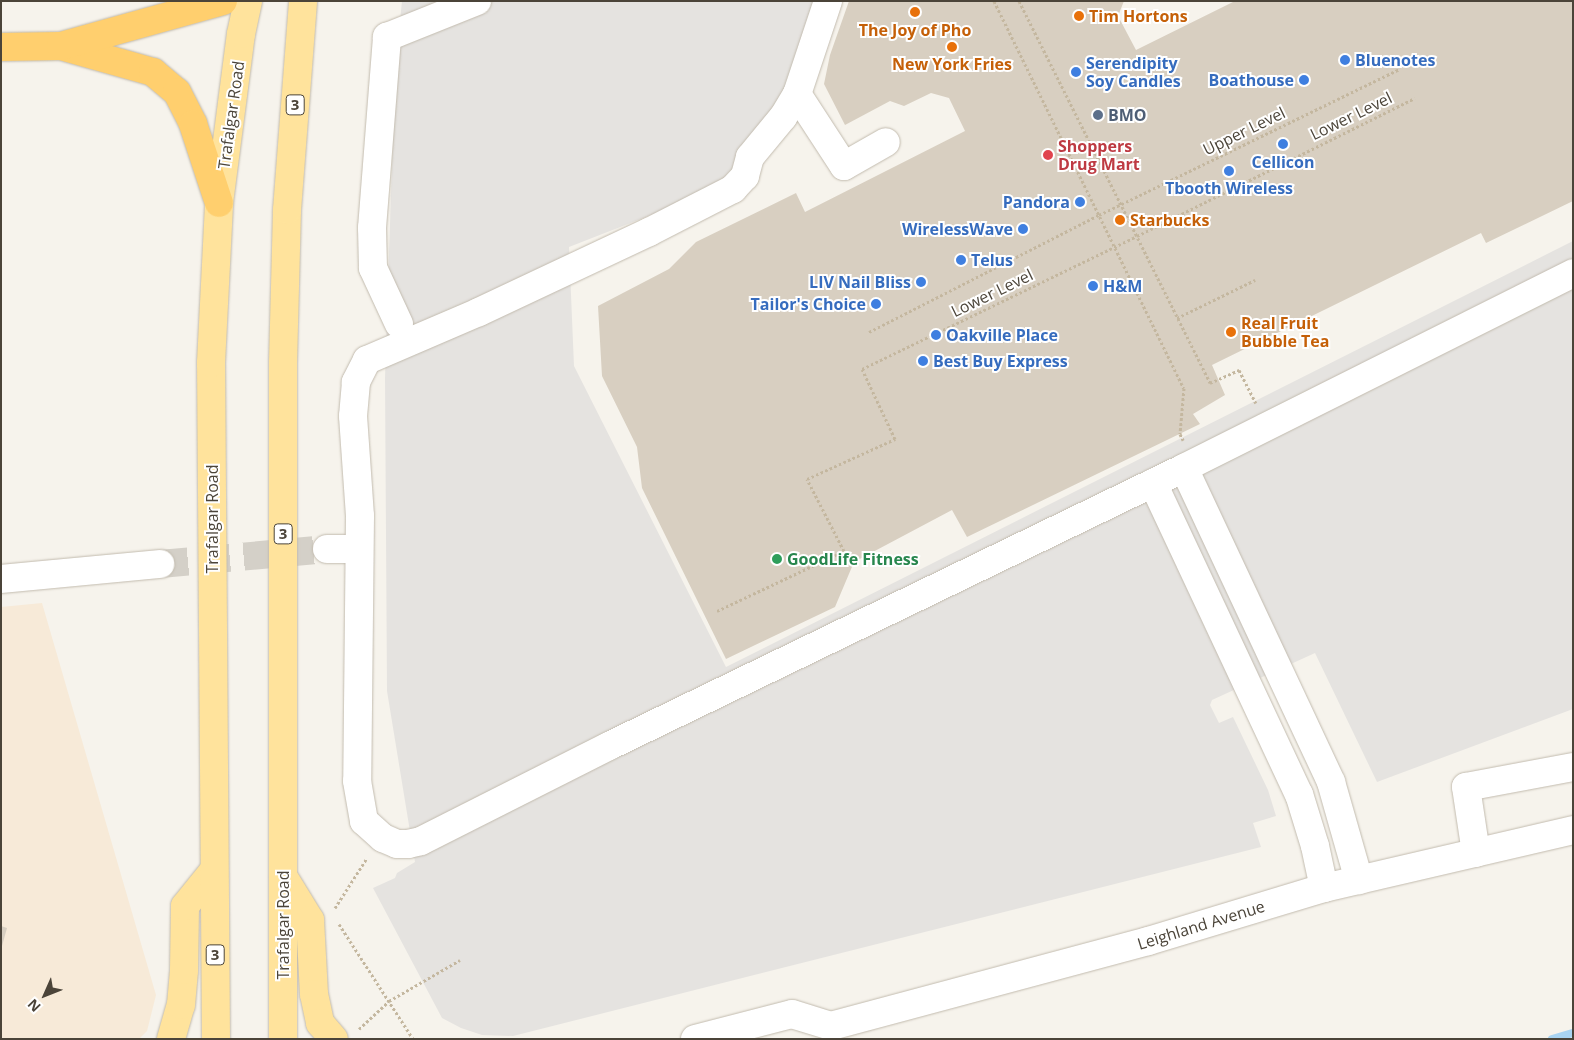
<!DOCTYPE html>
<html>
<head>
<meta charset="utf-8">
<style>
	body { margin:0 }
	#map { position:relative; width:1574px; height:1040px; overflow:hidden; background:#f6f3ec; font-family:"Open Sans",sans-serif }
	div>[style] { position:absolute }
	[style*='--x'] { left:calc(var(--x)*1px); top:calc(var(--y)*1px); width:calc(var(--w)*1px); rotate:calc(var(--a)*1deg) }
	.commercial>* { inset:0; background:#f7ead8 }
	.parking>* { inset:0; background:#e5e3e0 }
	.stream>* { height:8px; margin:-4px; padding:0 4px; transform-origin:4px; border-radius:4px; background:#a9d4f2 }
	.building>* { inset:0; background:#d8cfc1 }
	.minor-tunnel>* { height:28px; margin-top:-14px; transform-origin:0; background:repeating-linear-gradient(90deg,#d4d0c8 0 28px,transparent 0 42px) }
	.path>* { height:3px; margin-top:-1.5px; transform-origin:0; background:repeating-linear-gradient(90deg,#c4b79f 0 2.5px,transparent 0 5px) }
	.roads { filter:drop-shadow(0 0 1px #c2bbae) drop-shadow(0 0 1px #c2bbae) }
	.minor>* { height:28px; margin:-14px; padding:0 14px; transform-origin:14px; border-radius:14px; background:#fff }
	.major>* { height:28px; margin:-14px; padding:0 14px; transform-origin:14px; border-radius:14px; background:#ffe39c }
	.highway>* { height:28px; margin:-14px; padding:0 14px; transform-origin:14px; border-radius:14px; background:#ffcf6e }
	.dots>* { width:14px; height:14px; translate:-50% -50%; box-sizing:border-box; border:2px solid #fff; border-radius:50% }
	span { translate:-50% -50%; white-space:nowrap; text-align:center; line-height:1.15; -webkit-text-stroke:4px #fff; paint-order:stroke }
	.shield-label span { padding:1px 4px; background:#fff; border:1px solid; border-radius:4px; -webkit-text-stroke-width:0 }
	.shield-label { font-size:15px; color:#4b4439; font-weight:700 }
	.food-label { font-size:16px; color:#c56008; font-weight:700 }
	.left { translate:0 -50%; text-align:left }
	.shop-label { font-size:16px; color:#366cbe; font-weight:700 }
	.right { translate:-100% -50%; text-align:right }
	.street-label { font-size:16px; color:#4b4439 }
	.service-label { font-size:16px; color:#4e5e75; font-weight:700 }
	.health-label { font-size:16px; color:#be3a42; font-weight:700 }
	.leisure-label { font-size:16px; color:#27864d; font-weight:700 }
	.frame { position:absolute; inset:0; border:2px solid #4b4439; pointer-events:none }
	.north { position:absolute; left:20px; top:970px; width:50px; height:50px; -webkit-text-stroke:4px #fff; paint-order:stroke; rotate:226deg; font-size:14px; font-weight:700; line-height:20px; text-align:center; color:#4b4439 }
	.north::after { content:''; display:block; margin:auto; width:18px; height:22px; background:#4b4439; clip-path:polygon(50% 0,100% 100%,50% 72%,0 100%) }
</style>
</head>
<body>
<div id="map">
	<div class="commercial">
		<div style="clip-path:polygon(42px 603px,156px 995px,147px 1031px,139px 1039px,1px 1039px,1px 607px)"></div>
	</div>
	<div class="parking">
		<div style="clip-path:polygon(402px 1px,818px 1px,756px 174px,569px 247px,574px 366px,726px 667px,1573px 241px,1573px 709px,1377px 782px,1315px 653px,1212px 700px,1210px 705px,1219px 723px,1233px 717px,1268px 790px,1276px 816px,1253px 823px,1261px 847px,513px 1036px,482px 1035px,461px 1028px,442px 1018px,373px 888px,395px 878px,397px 873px,415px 862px,387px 691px,385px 378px,395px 70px)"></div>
	</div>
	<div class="stream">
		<div style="--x:1552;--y:1039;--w:22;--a:-16"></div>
	</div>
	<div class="building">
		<div style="clip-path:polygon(849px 1px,1124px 1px,1118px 16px,1136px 50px,1235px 1px,1573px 1px,1573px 201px,1486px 243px,1481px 233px,1212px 365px,1225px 395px,1193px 414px,1200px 424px,967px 537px,952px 510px,854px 562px,835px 607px,726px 659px,642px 488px,637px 447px,602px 376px,598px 306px,669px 269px,696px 242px,796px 193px,805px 212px,965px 131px,949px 98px,931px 93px,904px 106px,890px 101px,845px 125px,824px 84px,830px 55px)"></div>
		<div style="clip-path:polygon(1px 926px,7px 928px,2px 946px,1px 946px)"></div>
	</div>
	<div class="minor-tunnel">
		<div style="--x:160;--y:564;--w:168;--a:-5.1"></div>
	</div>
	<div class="path">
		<div style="--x:994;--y:1;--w:431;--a:63.9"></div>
		<div style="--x:1184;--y:388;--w:46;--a:95"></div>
		<div style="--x:1180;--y:434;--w:7;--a:63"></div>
		<div style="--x:1019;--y:1;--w:427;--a:63.4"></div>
		<div style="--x:1210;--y:383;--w:32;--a:-24"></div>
		<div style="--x:1239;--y:370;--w:37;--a:63"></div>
		<div style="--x:1177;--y:318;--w:87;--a:-26"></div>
		<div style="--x:869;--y:332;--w:258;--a:-27"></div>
		<div style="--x:1099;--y:215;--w:335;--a:-25.9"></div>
		<div style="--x:717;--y:611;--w:140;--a:-25.3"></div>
		<div style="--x:844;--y:551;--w:81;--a:-117.2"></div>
		<div style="--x:807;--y:479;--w:97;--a:-24.4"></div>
		<div style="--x:895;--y:439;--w:77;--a:-115.2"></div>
		<div style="--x:862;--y:369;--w:305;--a:-25.8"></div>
		<div style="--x:1137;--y:236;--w:310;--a:-26.4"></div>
		<div style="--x:335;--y:908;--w:59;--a:-57.4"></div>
		<div style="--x:339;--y:924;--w:137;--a:57.2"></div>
		<div style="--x:359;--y:1029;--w:41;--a:-43"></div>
		<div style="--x:389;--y:1001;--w:82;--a:-30"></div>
	</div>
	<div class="roads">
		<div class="minor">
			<div style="--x:828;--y:1;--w:98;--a:108.4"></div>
			<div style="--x:797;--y:94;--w:27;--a:121"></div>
			<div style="--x:783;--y:117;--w:52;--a:129.5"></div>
			<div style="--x:750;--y:157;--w:20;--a:105"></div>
			<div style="--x:745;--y:176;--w:18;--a:133"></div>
			<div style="--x:733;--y:189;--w:94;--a:152.9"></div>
			<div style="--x:649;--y:232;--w:188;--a:154.8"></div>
			<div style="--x:479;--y:312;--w:122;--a:156.8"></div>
			<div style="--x:367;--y:360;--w:25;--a:117"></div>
			<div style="--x:356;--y:382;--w:34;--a:95"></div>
			<div style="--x:353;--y:416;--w:100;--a:86"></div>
			<div style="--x:360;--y:516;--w:265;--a:90.6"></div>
			<div style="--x:357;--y:781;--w:41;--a:80.1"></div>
			<div style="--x:364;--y:821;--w:25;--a:42"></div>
			<div style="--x:383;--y:838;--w:15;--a:23"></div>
			<div style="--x:397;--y:844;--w:11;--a:0"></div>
			<div style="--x:408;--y:844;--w:13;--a:-13"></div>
			<div style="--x:421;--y:841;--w:211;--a:-26.8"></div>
			<div style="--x:609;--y:746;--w:639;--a:-25.8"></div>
			<div style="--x:1184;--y:468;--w:435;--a:-26.6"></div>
			<div style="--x:797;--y:94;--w:86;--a:56.9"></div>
			<div style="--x:844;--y:166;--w:48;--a:-29.7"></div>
			<div style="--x:399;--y:324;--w:62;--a:-114.9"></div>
			<div style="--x:373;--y:268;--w:40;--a:-91.4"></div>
			<div style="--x:372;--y:228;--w:192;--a:-85.5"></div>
			<div style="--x:387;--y:37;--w:97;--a:-21.8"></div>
			<div style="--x:1184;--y:468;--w:347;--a:64.9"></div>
			<div style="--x:1331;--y:782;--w:102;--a:74.1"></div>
			<div style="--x:1153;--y:483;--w:344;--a:64.9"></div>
			<div style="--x:1299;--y:794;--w:54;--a:72.9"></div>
			<div style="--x:1315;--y:846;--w:43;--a:77.9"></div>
			<div style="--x:327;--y:549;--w:31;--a:0"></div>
			<div style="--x:1;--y:579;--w:160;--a:-5.4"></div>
			<div style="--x:1476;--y:853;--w:67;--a:-98.6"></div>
			<div style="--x:1466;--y:787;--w:109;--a:-10.6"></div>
			<div style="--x:695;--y:1039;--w:100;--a:-14.5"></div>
			<div style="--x:792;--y:1014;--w:41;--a:17.1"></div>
			<div style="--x:831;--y:1026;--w:328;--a:-15"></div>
			<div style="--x:1148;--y:941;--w:184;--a:-16.8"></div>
			<div style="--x:1324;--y:888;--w:256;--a:-13.1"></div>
		</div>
		<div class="major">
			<div style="--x:283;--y:876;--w:52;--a:58.5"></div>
			<div style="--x:310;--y:920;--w:74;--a:86.9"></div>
			<div style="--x:314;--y:994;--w:30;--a:78"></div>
			<div style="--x:320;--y:1023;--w:21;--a:49"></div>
			<div style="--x:171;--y:1039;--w:35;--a:-74"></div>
			<div style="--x:181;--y:1005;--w:35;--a:-85"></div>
			<div style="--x:184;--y:970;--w:64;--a:-89.1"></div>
			<div style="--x:185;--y:906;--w:46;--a:-51.1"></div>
			<div style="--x:216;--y:1039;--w:676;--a:-90.42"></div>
			<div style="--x:211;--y:363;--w:160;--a:-87.1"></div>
			<div style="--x:219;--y:203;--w:170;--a:-82.6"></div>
			<div style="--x:241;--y:34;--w:34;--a:-78"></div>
			<div style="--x:283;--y:1039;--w:676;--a:-90"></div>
			<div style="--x:283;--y:363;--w:153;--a:-88.5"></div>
			<div style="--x:287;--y:210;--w:210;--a:-85.6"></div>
		</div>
		<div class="highway">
			<div style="--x:61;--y:46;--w:96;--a:15.8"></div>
			<div style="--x:153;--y:72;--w:31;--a:40"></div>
			<div style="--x:177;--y:92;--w:36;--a:63"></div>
			<div style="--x:193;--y:124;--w:83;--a:71.8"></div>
			<div style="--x:1;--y:47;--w:60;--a:-1"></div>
			<div style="--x:61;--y:46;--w:168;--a:-15.5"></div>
		</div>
	</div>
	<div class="dots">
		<div style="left:915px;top:12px;background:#e8710a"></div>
		<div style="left:1079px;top:16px;background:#e8710a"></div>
		<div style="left:952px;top:47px;background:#e8710a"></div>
		<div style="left:1345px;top:60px;background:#3f7fe0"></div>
		<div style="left:1076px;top:72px;background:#3f7fe0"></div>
		<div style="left:1304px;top:80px;background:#3f7fe0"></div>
		<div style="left:1098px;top:115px;background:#5c6f8a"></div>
		<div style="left:1283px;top:144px;background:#3f7fe0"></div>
		<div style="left:1048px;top:155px;background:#e0444e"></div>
		<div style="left:1229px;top:171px;background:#3f7fe0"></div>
		<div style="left:1080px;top:202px;background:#3f7fe0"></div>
		<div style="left:1120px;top:220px;background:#e8710a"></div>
		<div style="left:1023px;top:229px;background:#3f7fe0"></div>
		<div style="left:961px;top:260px;background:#3f7fe0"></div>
		<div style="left:921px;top:282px;background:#3f7fe0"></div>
		<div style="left:1093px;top:286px;background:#3f7fe0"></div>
		<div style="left:876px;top:304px;background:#3f7fe0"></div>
		<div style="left:1231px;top:332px;background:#e8710a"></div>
		<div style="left:936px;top:335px;background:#3f7fe0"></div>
		<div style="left:923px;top:361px;background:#3f7fe0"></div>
		<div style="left:777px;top:559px;background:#2e9e5b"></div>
	</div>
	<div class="shield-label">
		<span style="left:295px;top:105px">3</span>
		<span style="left:283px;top:534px">3</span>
		<span style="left:215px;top:955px">3</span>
	</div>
	<div class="food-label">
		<span class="left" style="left:1089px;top:16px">Tim Hortons</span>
		<span style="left:915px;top:30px">The Joy of Pho</span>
		<span style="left:952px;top:64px">New York Fries</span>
		<span class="left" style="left:1130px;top:220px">Starbucks</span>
		<span class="left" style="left:1241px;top:332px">Real Fruit<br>Bubble Tea</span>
	</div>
	<div class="shop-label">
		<span class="left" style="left:1355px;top:60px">Bluenotes</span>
		<span class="left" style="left:1086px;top:72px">Serendipity<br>Soy Candles</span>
		<span class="right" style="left:1294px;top:80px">Boathouse</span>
		<span style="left:1283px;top:162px">Cellicon</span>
		<span style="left:1229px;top:188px">Tbooth Wireless</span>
		<span class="right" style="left:1070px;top:202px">Pandora</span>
		<span class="right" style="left:1013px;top:229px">WirelessWave</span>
		<span class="left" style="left:971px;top:260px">Telus</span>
		<span class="right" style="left:911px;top:282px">LIV Nail Bliss</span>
		<span class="left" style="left:1103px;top:286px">H&amp;M</span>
		<span class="right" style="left:866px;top:304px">Tailor's Choice</span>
		<span class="left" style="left:946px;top:335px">Oakville Place</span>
		<span class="left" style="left:933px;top:361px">Best Buy Express</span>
	</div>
	<div class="street-label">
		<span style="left:231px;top:115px;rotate:-82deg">Trafalgar Road</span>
		<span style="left:1351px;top:116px;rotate:-26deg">Lower Level</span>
		<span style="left:1244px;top:131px;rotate:-26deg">Upper Level</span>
		<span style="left:992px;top:293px;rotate:-26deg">Lower Level</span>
		<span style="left:212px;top:519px;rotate:-90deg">Trafalgar Road</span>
		<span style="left:283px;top:925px;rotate:-90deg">Trafalgar Road</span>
		<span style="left:1201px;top:925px;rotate:-17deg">Leighland Avenue</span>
	</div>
	<div class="service-label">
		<span class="left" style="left:1108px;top:115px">BMO</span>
	</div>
	<div class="health-label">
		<span class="left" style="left:1058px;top:155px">Shoppers<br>Drug Mart</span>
	</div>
	<div class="leisure-label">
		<span class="left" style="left:787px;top:559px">GoodLife Fitness</span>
	</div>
	<div class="frame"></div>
	<div class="north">N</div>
</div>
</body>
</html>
